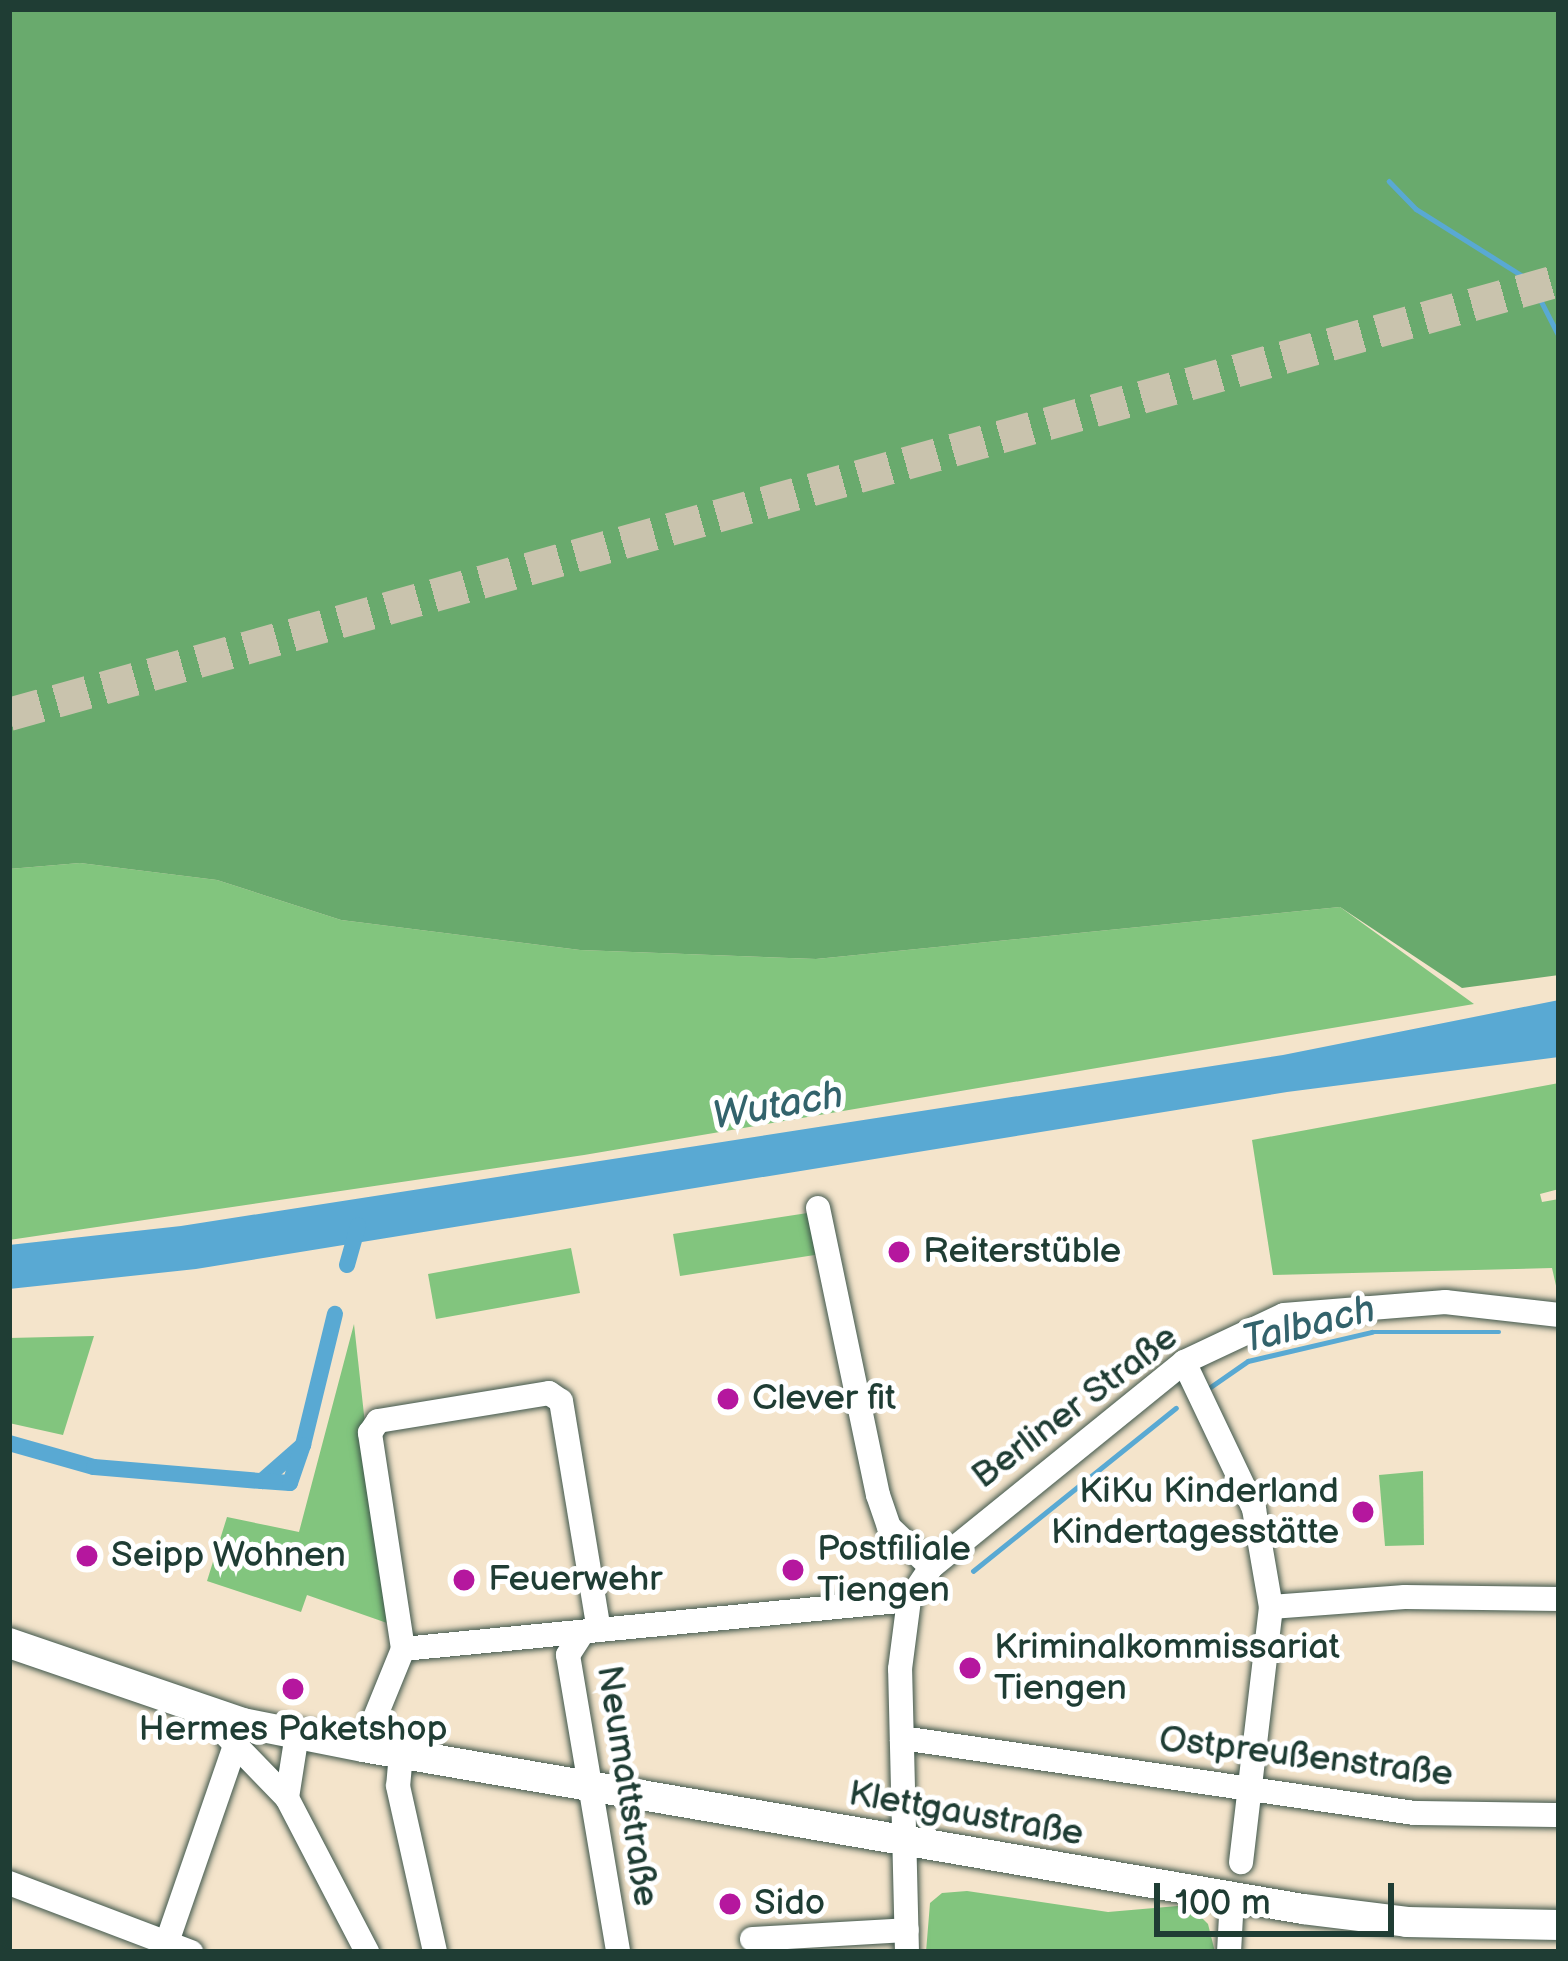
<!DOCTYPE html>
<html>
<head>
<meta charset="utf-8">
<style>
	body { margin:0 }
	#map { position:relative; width:1568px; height:1961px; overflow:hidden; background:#f4e4cb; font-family:"Balsamiq Sans",sans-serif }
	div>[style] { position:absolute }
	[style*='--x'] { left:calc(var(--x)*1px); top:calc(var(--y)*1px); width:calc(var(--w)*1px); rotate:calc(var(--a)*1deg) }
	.green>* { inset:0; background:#82c57e }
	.forest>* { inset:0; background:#69aa6d }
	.water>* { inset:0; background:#59a9d3 }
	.stream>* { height:4.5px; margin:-2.25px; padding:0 2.25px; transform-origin:2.25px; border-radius:2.25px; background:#59a9d3 }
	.canal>* { height:16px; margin:-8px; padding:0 8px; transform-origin:8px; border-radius:8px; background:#59a9d3 }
	.highway-tunnel>* { height:33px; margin-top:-16.5px; transform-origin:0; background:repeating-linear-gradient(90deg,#c9c3ad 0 33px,transparent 0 49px) }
	.roads { filter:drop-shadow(0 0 3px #3f564b) drop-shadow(0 0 3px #3f564b) }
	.minor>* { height:24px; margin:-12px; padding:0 12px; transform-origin:12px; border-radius:12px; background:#fff }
	.major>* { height:30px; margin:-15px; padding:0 15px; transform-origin:15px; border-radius:15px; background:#fff }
	.dots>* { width:33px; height:33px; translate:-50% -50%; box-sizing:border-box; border:6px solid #fff; border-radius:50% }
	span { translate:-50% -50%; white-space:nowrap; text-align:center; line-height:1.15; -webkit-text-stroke:10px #fff; paint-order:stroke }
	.poi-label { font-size:36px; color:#1f3d34 }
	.left { translate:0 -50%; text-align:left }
	.right { translate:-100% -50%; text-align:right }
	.street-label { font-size:36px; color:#1f3d34 }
	.water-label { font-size:39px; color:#33636c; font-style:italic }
	.frame { position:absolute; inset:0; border:12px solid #1f3d34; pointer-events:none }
	.scale { position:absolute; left:1154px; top:1883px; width:240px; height:54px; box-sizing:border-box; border:6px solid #1f3d34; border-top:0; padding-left:15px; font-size:36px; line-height:42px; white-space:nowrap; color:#1f3d34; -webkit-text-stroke:9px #fff; paint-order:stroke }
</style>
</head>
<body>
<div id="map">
	<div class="green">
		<div style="clip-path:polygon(80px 863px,217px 880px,341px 920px,580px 950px,816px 959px,1340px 907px,1474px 1004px,584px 1155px,9px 1240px,9px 869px)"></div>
		<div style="clip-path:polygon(1559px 1083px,1559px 1189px,1540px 1194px,1542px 1202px,1559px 1199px,1559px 1299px,1552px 1268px,1273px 1275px,1252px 1140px)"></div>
		<div style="clip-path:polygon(814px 1212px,821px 1254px,680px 1276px,673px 1234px)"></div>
		<div style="clip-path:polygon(571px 1248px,580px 1293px,436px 1319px,428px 1274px)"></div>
		<div style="clip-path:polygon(354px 1324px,387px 1623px,307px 1595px,301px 1612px,207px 1581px,227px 1517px,299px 1532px)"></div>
		<div style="clip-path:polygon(94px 1336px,63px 1435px,9px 1423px,9px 1338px)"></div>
		<div style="clip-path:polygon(1423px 1471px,1424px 1545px,1385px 1546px,1379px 1475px)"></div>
		<div style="clip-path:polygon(967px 1891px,1108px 1912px,1189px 1905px,1208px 1924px,1215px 1952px,926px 1952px,930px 1903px,942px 1893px)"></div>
	</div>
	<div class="forest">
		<div style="clip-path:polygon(9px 9px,1559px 9px,1559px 975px,1462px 988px,1340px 907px,816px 959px,580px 950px,341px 920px,217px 880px,80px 863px,9px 869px)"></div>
	</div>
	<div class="water">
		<div style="clip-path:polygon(1559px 1000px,1559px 1057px,1287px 1092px,196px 1269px,9px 1289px,9px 1245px,181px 1226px,1283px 1055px)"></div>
	</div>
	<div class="stream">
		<div style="--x:1389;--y:181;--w:39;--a:46"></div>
		<div style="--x:1416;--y:209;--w:136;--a:32.1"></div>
		<div style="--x:1531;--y:281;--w:62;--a:63"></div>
		<div style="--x:1209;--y:1388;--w:47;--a:-34.7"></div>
		<div style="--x:1248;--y:1361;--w:127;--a:-13.2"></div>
		<div style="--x:1372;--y:1332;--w:127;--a:0"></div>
		<div style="--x:973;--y:1571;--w:260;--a:-38.8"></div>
	</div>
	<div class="canal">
		<div style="--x:347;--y:1265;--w:41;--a:-74.2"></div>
		<div style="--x:9;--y:1443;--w:88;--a:15.8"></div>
		<div style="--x:94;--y:1467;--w:169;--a:4.8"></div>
		<div style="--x:262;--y:1481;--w:55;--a:-41.3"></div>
		<div style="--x:303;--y:1445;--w:135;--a:-76.3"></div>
		<div style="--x:262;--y:1481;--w:28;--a:4"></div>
		<div style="--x:290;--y:1483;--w:40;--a:-71.1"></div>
	</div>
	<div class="highway-tunnel">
		<div style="--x:9;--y:714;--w:1610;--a:-15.64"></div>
	</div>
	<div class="roads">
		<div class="minor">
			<div style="--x:818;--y:1208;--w:293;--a:78.2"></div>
			<div style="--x:878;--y:1495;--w:34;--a:71"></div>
			<div style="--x:889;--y:1527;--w:58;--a:43.6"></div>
			<div style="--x:1184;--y:1362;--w:163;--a:64.5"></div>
			<div style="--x:1254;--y:1509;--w:99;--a:80.2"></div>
			<div style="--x:1271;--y:1607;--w:257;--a:96.7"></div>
			<div style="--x:1271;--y:1607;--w:134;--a:-4.3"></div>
			<div style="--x:1405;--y:1597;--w:154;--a:0.7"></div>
			<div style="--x:581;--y:1635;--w:24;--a:123"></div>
			<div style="--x:568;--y:1655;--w:301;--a:80.4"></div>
			<div style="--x:403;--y:1649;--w:508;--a:-5.53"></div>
			<div style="--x:297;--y:1734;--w:65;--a:98.9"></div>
			<div style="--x:287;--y:1798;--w:174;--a:62.5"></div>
			<div style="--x:226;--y:1735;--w:88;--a:45.9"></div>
			<div style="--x:902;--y:1738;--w:517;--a:8.33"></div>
			<div style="--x:1414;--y:1813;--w:145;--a:0.8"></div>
			<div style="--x:363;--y:1747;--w:106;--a:-67.8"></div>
			<div style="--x:403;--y:1649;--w:219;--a:-98.7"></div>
			<div style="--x:370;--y:1433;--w:14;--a:-56"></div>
			<div style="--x:378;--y:1421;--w:173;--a:-9.3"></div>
			<div style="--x:549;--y:1393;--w:14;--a:34"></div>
			<div style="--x:561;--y:1401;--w:232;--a:80.6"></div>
			<div style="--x:401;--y:1753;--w:33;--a:95"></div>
			<div style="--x:398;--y:1786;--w:170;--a:77.4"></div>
			<div style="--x:9;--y:1883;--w:195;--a:20.8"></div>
			<div style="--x:752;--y:1939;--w:155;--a:-3.3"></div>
			<div style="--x:167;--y:1942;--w:211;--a:-70.9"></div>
			<div style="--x:907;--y:1952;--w:283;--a:-91.4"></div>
			<div style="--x:900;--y:1669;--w:70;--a:-82.6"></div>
			<div style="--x:909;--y:1600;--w:40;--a:-56"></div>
			<div style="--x:931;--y:1567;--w:326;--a:-39"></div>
			<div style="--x:1184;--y:1362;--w:110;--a:-25.2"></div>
			<div style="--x:1284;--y:1315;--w:162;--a:-4.6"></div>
			<div style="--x:1445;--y:1302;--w:115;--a:6.5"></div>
			<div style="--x:1229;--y:1952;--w:54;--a:-86.8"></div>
		</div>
		<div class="major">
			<div style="--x:9;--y:1643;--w:246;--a:18.9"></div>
			<div style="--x:242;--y:1723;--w:123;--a:11.2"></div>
			<div style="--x:363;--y:1747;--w:954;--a:9.78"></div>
			<div style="--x:1303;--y:1909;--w:105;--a:7.1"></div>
			<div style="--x:1407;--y:1922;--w:152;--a:1.1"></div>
		</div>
	</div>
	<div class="dots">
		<div style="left:899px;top:1252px;background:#b5179e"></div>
		<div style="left:728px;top:1399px;background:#b5179e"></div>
		<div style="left:1363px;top:1512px;background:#b5179e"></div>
		<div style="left:87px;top:1556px;background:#b5179e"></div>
		<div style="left:793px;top:1570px;background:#b5179e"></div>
		<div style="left:464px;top:1580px;background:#b5179e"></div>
		<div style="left:970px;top:1668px;background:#b5179e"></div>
		<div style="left:293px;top:1689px;background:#b5179e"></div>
		<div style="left:730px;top:1904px;background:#b5179e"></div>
	</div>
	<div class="poi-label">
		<span class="left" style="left:923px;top:1252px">Reiterstüble</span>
		<span class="left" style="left:752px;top:1399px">Clever fit</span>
		<span class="right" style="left:1339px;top:1512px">KiKu Kinderland<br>Kindertagesstätte</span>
		<span class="left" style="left:817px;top:1570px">Postfiliale<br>Tiengen</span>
		<span class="left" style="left:111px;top:1556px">Seipp Wohnen</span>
		<span class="left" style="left:488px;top:1580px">Feuerwehr</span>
		<span class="left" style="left:994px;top:1668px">Kriminalkommissariat<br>Tiengen</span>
		<span style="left:293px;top:1730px">Hermes Paketshop</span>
		<span class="left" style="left:754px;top:1904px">Sido</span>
	</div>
	<div class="street-label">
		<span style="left:1075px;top:1407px;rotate:-37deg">Berliner Straße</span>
		<span style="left:1306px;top:1757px;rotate:7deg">Ostpreußenstraße</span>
		<span style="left:627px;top:1786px;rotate:81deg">Neumattstraße</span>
		<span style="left:966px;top:1814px;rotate:10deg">Klettgaustraße</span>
	</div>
	<div class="water-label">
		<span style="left:778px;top:1107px;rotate:-10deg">Wutach</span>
		<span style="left:1309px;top:1326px;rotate:-14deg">Talbach</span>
	</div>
	<div class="frame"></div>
	<div class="scale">100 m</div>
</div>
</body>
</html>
